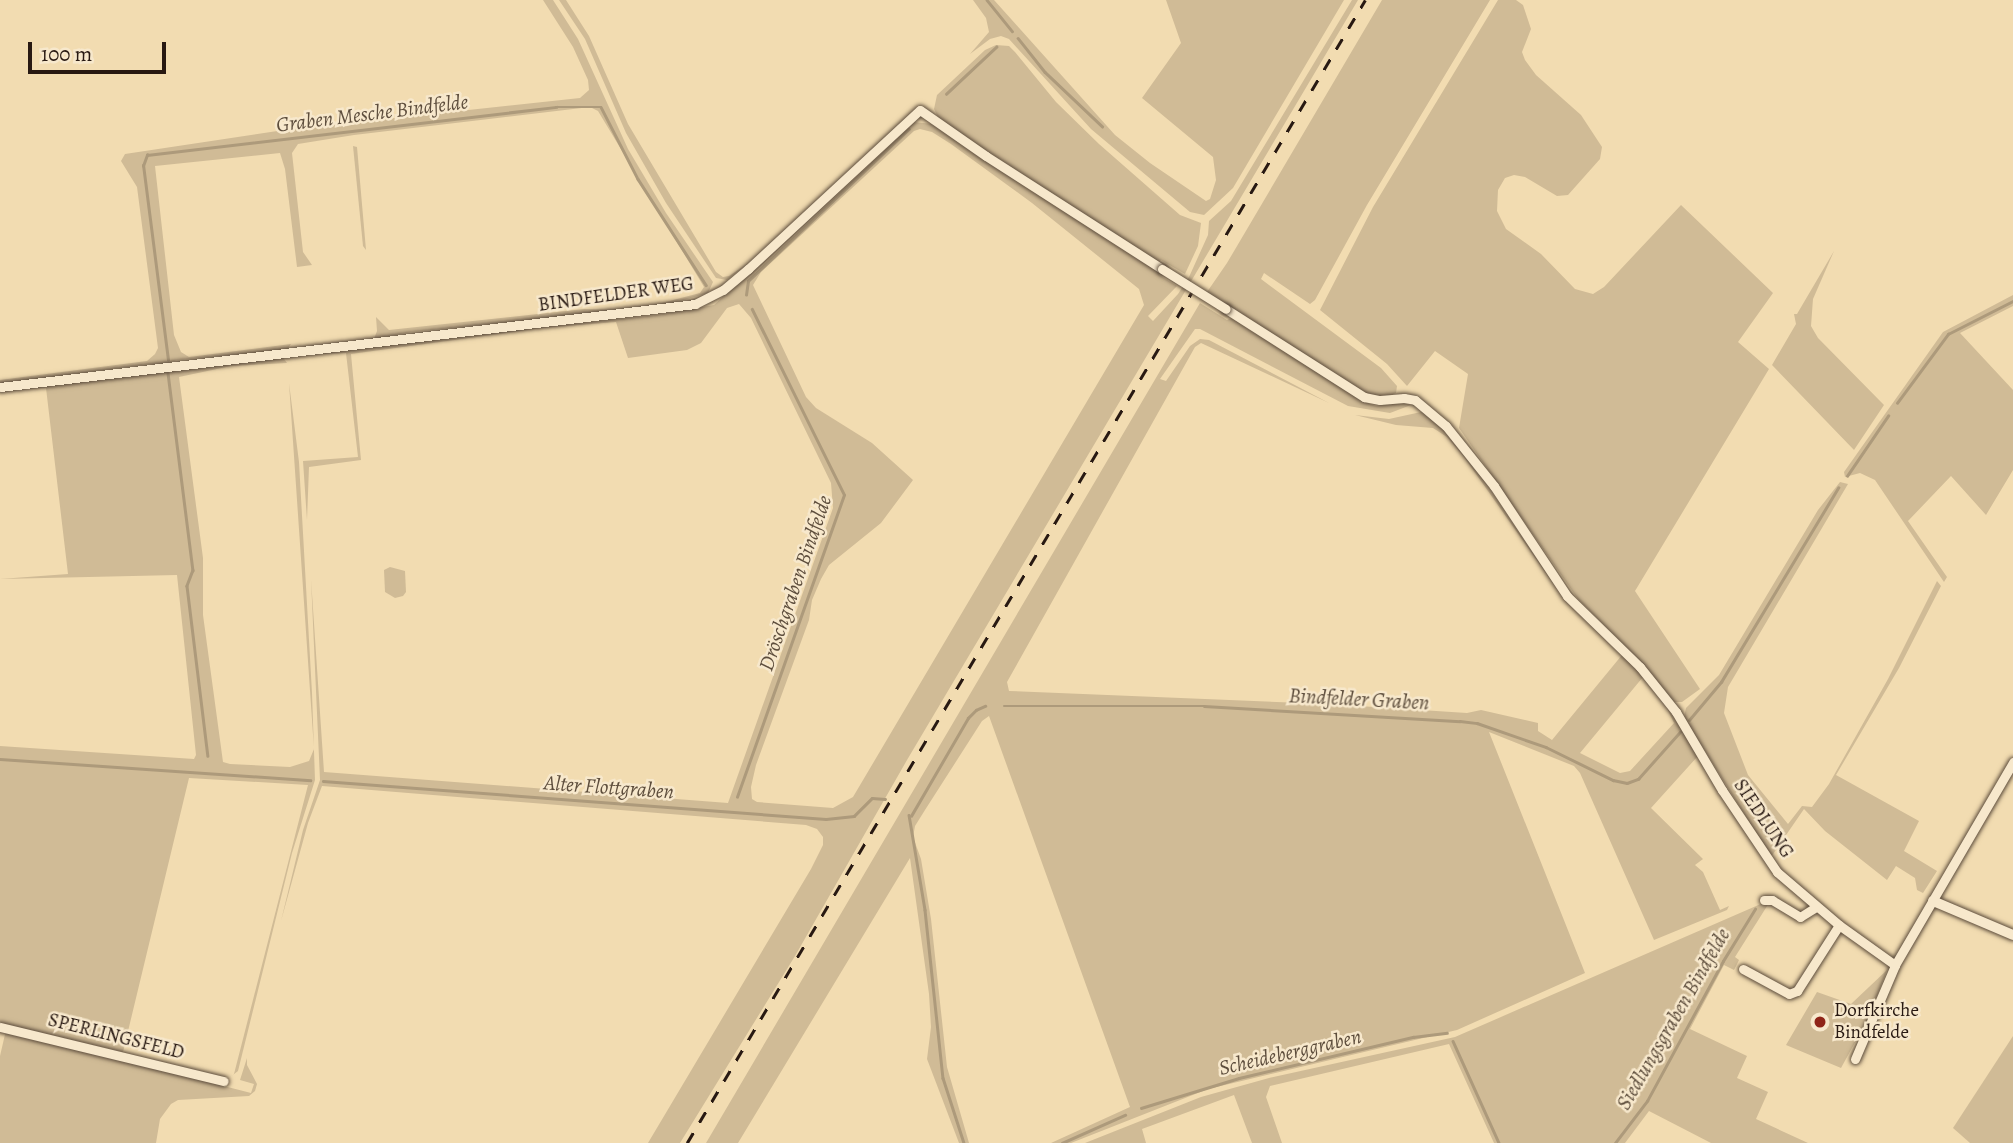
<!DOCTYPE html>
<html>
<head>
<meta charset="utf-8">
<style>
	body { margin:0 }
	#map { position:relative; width:2013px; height:1143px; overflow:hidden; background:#f2dcb1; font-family:Alegreya,serif }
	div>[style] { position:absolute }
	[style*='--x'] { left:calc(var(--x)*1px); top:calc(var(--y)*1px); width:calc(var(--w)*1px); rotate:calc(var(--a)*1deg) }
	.green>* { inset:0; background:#d0bb96 }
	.stream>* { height:2.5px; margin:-1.25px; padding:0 1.25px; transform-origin:1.25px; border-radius:1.25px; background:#ad9a7b }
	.roads { filter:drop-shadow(0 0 2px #5a4a3a) drop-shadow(0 0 2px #5a4a3a) }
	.minor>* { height:9px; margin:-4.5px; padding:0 4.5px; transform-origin:4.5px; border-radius:4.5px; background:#f7e8cc }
	.tertiary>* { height:10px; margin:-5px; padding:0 5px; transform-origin:5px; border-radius:5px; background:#f7e8cc }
	.rail>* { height:2.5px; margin-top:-1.25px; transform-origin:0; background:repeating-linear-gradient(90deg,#281912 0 12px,transparent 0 24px) }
	.bridges { filter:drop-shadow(0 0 2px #5a4a3a) drop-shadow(0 0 2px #5a4a3a) }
	.minor-bridge>* { height:9px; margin:-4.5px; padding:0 4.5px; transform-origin:4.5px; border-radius:4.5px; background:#f7e8cc }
	.dots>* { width:19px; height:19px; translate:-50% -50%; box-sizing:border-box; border:4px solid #f7e8cc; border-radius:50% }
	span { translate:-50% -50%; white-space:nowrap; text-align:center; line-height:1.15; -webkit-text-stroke:5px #f7e8cc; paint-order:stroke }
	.street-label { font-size:19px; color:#281912 }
	.poi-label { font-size:19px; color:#281912 }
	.left { translate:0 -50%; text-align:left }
	.water-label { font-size:21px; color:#5d4d3c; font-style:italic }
	.scale { position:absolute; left:28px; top:42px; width:138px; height:32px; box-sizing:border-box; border:4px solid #281912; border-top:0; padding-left:9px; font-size:21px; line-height:24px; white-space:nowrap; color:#281912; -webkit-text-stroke:5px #f7e8cc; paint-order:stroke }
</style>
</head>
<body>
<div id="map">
	<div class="green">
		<div style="clip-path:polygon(543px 0,553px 0,578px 39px,628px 149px,666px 213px,713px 282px,708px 293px,659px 307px,411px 332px,374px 339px,377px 331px,376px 317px,389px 330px,584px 309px,615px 310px,654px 305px,700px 293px,704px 287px,598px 111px,590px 107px,354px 135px,298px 144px,292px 153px,303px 252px,312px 265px,297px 267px,285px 169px,280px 153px,155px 166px,174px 335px,181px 352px,189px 357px,291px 344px,287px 350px,177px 360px,162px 365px,149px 364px,0 384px,0 380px,147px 361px,155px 354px,158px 348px,137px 187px,121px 161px,125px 154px,284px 130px,580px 98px,589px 90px,588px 80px,573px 47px)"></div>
		<div style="clip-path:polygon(559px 0,566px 0,589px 36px,628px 124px,716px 272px,723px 277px,729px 276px,747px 264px,727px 280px,716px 278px,666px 203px,626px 133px,585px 39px)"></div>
		<div style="clip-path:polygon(973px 0,994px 0,1115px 135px,1150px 163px,1206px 201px,1210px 199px,1216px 180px,1213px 157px,1142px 98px,1181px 43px,1166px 0,1344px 0,1233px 188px,1204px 215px,1190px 212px,1091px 129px,1009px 39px,1001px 36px,990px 39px,970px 54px,989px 32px,986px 18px)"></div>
		<div style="clip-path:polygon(evenodd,1352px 0,1358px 0,907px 760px,795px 956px,680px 1143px,648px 1143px,811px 869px,823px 845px,823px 837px,817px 829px,806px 825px,322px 786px,308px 823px,281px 921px,303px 830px,320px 780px,311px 579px,324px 772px,728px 803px,833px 508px,831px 483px,817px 454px,751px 318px,739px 304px,727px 308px,701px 343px,687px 350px,628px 358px,616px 322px,543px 328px,351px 354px,361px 460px,309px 467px,307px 520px,303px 461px,358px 457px,346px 353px,325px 354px,324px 351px,657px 315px,714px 305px,906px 125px,913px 122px,933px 124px,1160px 272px,1159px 275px,1177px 286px,1148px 316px,1153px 321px,1178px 294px,1189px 277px,1208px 235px,1209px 221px,1231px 201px,1352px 0,920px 129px,932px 132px,951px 144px,1032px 203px,1139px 289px,1144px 305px,853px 797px,833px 808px,757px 802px,752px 799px,751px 787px,756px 765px,809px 620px,812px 600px,821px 579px,829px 565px,881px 523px,913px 480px,872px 443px,816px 408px,806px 397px,753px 285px,761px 272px,914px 131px,920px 129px)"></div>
		<div style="clip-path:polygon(1382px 0,1490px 0,1367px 205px,1315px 300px,1310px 304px,1264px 273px,1261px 279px,1381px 368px,1397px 386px,1396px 393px,1383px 398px,1366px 395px,1207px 292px,1227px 263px)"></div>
		<div style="clip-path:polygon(1498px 0,1516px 0,1523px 5px,1531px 29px,1522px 52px,1525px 60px,1536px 75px,1581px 115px,1602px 147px,1600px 159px,1568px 195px,1557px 196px,1525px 177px,1514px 175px,1505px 178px,1498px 190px,1497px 211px,1506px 229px,1541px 254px,1575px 289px,1593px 294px,1604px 287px,1681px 205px,1773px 293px,1738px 342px,1769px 369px,1635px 591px,1700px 689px,1682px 702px,1674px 702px,1642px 663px,1578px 599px,1459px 428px,1468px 374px,1435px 351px,1407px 386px,1387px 364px,1320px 310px,1373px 207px)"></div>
		<div style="clip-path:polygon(996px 45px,1009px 46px,1015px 52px,1056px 102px,1099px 144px,1180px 215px,1201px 223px,1198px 246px,1185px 274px,1161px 260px,1159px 262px,940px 121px,934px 109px,937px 95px,985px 50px)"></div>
		<div style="clip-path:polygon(353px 146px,357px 147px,366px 250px,363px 246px)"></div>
		<div style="clip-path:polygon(1834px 251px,1813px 299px,1811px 326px,1818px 338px,1884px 405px,1854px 450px,1772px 365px,1796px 324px,1794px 314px,1797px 314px)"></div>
		<div style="clip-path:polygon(2013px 295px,2013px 306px,1960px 333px,2013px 390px,2013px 470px,1986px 515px,1951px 476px,1908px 521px,1947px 577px,1944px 582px,1875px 480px,1860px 473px,1845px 477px,1844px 472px,1943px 332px)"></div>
		<div style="clip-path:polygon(1200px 303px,1227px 320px,1231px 318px,1364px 402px,1376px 406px,1397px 402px,1411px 405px,1390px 413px,1348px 406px,1200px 329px,1195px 329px,1160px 379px,1166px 381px,1190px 346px,1200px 339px,1209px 340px,1329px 403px,1201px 343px,1195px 347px,1007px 682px,1009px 691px,1328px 704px,1467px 713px,1481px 710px,1538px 723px,1538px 731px,1552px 740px,1622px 655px,1643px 677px,1580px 753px,1620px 773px,1630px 771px,1674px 723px,1665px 704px,1698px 756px,1651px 808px,1703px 859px,1695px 865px,1703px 872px,1720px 910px,1729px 906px,1727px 910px,1654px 940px,1580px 773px,1574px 766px,1489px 732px,1585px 973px,1457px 1030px,1208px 1089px,1071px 1143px,1051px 1143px,1130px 1107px,989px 716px,982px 721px,925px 810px,915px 826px,913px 837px,921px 859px,931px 919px,947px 1067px,969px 1143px,959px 1143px,927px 1059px,931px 1027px,929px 994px,910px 858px,738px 1143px,706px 1143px)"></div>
		<div style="clip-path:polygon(282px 356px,287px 363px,231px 366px,179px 377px,203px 558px,203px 615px,223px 762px,230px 764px,290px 767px,309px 761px,314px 749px,289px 383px,299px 462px,312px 693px,315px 780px,292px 853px,238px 1071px,229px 1078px,234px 1074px,308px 785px,189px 778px,123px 1052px,0 1023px,0 746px,194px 759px,196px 755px,177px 575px,0 579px,68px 574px,46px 388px,0 390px)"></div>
		<div style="clip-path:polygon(1421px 412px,1428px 414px,1468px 457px,1569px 606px,1464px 457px,1447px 437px,1433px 428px,1396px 425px,1355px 415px,1389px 419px)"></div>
		<div style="clip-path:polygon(1840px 482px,1848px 484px,1728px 687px,1724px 713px,1748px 775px,1788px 824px,1802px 806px,1812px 807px,1829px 784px,1888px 679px,1937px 581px,1941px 586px,1899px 668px,1836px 775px,1919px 821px,1904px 851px,1937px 871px,1923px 893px,1917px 890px,1915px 878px,1896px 866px,1887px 880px,1825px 831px,1804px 809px,1771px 857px,1684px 717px,1686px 708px,1719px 675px,1818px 510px)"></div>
		<div style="clip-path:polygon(390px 567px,405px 571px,406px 592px,403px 596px,395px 598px,385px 592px,384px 570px)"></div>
		<div style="clip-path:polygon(1763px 903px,1769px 903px,1735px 957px,1739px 960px,1734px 970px,1724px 965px,1690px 1029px,1747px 1056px,1737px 1078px,1768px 1092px,1756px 1119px,1808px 1143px,1711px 1143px,1649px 1111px,1625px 1143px,1494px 1143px,1449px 1044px,1270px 1086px,1266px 1097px,1282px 1143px,1252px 1143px,1234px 1095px,1142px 1129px,1146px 1143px,1085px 1143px,1201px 1097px,1269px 1078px,1455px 1037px)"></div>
		<div style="clip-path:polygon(1887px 970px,1869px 1017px,1841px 1068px,1786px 1045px,1817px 992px,1851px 1004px)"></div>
		<div style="clip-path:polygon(6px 1030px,251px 1093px,254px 1084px,240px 1080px,247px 1058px,247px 1065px,257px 1084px,255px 1091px,249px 1096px,178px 1100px,171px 1104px,160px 1119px,156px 1143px,0 1143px,0 1056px)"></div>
		<div style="clip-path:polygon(2013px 1036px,2013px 1143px,1970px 1143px,1953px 1128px)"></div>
	</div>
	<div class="stream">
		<div style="--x:987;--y:0;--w:40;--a:51"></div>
		<div style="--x:1018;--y:38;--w:43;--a:51.5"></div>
		<div style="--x:1045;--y:72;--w:79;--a:43.5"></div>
		<div style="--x:946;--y:94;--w:69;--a:-43.2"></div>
		<div style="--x:746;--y:295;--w:14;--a:-82"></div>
		<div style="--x:748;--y:281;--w:221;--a:-43.4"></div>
		<div style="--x:168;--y:360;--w:196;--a:-97.3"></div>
		<div style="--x:143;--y:166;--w:12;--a:-70"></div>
		<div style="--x:147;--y:155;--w:412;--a:-6.7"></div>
		<div style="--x:556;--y:107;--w:45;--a:0"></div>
		<div style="--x:601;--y:107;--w:81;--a:62.8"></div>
		<div style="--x:638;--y:179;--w:126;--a:57.3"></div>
		<div style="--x:168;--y:373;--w:199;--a:82.8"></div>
		<div style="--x:193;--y:570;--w:17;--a:111"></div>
		<div style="--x:187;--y:586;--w:171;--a:83"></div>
		<div style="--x:1897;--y:403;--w:86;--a:-53.5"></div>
		<div style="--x:1948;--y:334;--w:73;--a:-26.9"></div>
		<div style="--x:1847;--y:476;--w:73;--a:-55.7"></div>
		<div style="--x:1004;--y:706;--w:200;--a:0"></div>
		<div style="--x:1204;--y:706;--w:256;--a:3.4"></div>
		<div style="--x:1460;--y:721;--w:17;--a:7"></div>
		<div style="--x:1477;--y:723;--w:73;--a:19.2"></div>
		<div style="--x:1546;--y:747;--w:75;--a:26.2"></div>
		<div style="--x:1613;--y:780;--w:14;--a:12"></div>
		<div style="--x:1627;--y:783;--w:12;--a:-20"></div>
		<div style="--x:1638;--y:779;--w:63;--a:-48.2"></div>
		<div style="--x:1689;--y:720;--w:50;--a:-49.9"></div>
		<div style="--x:1721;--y:682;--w:227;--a:-58.9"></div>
		<div style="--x:0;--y:759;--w:311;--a:3.9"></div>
		<div style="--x:323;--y:781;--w:504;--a:4.32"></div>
		<div style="--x:826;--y:819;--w:28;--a:-6"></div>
		<div style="--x:854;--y:816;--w:25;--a:-45"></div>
		<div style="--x:872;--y:798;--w:13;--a:4"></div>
		<div style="--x:737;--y:797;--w:320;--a:-70.5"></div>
		<div style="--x:844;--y:495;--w:207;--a:-116.4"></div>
		<div style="--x:909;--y:815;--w:96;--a:80.4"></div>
		<div style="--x:925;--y:910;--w:169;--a:83.9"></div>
		<div style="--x:943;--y:1078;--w:68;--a:72.1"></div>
		<div style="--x:911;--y:816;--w:113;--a:-59.8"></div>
		<div style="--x:968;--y:718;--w:11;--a:-45"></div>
		<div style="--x:976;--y:710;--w:10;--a:-24"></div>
		<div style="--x:1453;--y:1041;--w:112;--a:65.7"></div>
		<div style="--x:1141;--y:1108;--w:102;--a:-17"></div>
		<div style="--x:1239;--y:1078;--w:179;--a:-13.3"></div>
		<div style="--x:1413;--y:1037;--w:34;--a:-7"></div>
		<div style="--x:1062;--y:1143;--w:69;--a:-24"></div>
		<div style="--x:1615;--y:1143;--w:53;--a:-52.7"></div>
		<div style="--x:1647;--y:1101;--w:159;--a:-61.5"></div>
		<div style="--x:1723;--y:961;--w:61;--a:-58.4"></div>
	</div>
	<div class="roads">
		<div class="minor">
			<div style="--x:1226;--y:309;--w:164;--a:32.5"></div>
			<div style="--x:1364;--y:397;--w:16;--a:11"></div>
			<div style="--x:1380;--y:400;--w:24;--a:-5"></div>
			<div style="--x:1404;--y:398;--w:11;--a:10"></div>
			<div style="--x:1415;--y:400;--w:40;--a:40"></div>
			<div style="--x:1446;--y:426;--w:77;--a:51.3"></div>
			<div style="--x:1494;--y:486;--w:132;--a:56.4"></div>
			<div style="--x:1567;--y:596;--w:102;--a:44.2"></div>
			<div style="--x:1640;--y:667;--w:58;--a:51.3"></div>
			<div style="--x:1676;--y:712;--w:91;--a:59.5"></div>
			<div style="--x:1722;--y:790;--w:99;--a:56.1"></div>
			<div style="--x:1777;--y:872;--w:82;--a:40.5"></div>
			<div style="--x:1839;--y:925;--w:69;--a:35.5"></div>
			<div style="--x:0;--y:387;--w:700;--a:-6.81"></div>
			<div style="--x:695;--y:304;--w:31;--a:-27"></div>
			<div style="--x:723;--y:290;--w:33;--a:-40"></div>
			<div style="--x:748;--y:269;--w:234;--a:-42.8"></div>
			<div style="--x:920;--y:110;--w:80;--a:34.9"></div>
			<div style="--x:986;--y:156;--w:209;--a:32.7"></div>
			<div style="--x:1764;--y:900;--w:8;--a:0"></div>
			<div style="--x:1772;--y:900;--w:33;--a:31"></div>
			<div style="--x:1800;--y:917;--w:19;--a:-32"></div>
			<div style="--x:1743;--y:969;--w:52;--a:28.5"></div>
			<div style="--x:1789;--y:994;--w:9;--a:-21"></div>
			<div style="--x:1797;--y:991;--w:78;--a:-57.5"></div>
			<div style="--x:0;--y:1027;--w:230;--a:13.6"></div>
			<div style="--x:1855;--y:1059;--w:102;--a:-66.9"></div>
			<div style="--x:1895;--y:965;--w:235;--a:-59.8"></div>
		</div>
		<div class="tertiary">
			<div style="--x:1933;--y:901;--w:87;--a:23"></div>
		</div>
	</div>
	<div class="rail">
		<div style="--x:687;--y:1143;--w:1329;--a:-59.32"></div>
	</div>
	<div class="bridges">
		<div class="minor-bridge">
			<div style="--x:1162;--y:269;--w:75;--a:32"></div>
		</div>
	</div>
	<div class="dots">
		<div style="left:1820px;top:1022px;background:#8f2418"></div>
	</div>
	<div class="street-label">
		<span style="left:616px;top:295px;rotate:-8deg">BINDFELDER WEG</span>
		<span style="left:1763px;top:819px;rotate:56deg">SIEDLUNG</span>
		<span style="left:116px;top:1037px;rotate:14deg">SPERLINGSFELD</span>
	</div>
	<div class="poi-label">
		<span class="left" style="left:1834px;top:1022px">Dorfkirche<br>Bindfelde</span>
	</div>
	<div class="water-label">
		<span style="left:372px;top:113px;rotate:-7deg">Graben Mesche Bindfelde</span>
		<span style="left:795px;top:583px;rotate:-71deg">Dröschgraben Bindfelde</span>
		<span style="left:1359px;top:699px;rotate:3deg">Bindfelder Graben</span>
		<span style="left:609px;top:787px;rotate:4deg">Alter Flottgraben</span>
		<span style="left:1673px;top:1019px;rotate:-60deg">Siedlungsgraben Bindfelde</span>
		<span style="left:1290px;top:1052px;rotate:-13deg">Scheideberggraben</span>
	</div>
	<div class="scale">100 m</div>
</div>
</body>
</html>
